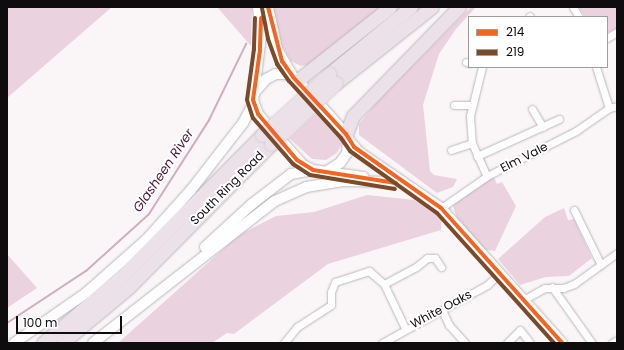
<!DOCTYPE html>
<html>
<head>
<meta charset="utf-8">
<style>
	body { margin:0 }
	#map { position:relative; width:624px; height:350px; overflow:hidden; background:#faf6f8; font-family:Poppins,sans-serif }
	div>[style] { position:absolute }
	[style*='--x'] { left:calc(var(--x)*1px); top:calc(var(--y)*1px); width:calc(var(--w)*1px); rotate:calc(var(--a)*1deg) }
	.green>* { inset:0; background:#ebd2df }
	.stream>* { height:2px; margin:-1px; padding:0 1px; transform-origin:1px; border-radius:1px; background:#cfaec0 }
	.roads { filter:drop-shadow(0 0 1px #bbb8ba) drop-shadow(0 0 1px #bbb8ba) }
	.street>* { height:7px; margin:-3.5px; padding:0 3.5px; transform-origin:3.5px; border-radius:3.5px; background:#fefefe }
	.secondary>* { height:10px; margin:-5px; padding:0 5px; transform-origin:5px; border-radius:5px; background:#fefefe }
	.highway>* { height:13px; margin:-6.5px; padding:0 6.5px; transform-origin:6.5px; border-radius:6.5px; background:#ece1e8 }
	.bridges { filter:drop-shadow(0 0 1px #d2d0d1) drop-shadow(0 0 1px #d2d0d1) }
	.highway-bridge>* { height:13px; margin:-6.5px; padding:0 6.5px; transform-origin:6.5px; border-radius:6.5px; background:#ece1e8 }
	.bus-1>* { height:4px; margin:-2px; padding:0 2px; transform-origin:2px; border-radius:2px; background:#f26522 }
	.bus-2>* { height:4px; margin:-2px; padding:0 2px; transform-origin:2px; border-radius:2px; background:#7a4b2a }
	span { translate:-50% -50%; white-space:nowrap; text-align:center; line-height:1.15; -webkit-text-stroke:4px #fff; paint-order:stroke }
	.street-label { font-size:12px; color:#0e0c0d }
	.water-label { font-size:13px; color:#4d163a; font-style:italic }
	.frame { position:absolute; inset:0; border:8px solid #0e0c0d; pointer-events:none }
	.legend { position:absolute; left:468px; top:16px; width:140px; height:52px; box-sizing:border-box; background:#fff; border:1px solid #9f9e9e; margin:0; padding:5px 7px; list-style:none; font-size:12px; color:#0e0c0d }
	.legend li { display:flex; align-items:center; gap:8px; height:20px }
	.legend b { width:20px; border:1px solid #9f9e9e }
	.scale { position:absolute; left:16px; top:316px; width:106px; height:18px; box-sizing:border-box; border:2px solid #0e0c0d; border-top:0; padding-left:5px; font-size:12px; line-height:14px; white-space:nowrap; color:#0e0c0d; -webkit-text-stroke:3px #fff; paint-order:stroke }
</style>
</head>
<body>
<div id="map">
	<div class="green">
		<div style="clip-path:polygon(7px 7px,112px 7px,7px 98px)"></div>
		<div style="clip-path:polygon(217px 7px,252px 7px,251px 46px)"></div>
		<div style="clip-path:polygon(273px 7px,377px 7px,380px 10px,314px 64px,301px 66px,291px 61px,282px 45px)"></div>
		<div style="clip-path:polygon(471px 7px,476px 7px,456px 29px,439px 54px,423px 105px,430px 171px,434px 175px,457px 179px,453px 187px,437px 193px,359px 135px,359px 124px,378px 101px)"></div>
		<div style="clip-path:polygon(579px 7px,617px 7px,617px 28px,607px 33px,607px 17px,585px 17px)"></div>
		<div style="clip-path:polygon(317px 112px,335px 128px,342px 143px,337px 153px,326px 160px,312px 159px,289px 138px)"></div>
		<div style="clip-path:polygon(494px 177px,497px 184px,502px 182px,516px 206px,495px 251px,485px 250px,457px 218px,452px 203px)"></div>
		<div style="clip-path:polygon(367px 195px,414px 200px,442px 216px,441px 230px,328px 264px,234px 334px,227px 333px,212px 343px,118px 343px,239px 235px,276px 216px,314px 212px)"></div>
		<div style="clip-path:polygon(564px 208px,568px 220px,574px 219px,592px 258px,569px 276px,546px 277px,520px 285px,498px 259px,545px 217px)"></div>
		<div style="clip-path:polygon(7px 254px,37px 288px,7px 308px)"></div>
	</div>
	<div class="stream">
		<div style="--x:7;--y:323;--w:95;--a:-33.4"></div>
		<div style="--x:86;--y:271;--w:85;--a:-42.1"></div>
		<div style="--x:149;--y:214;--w:112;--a:-57.4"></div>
		<div style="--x:209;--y:120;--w:85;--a:-64"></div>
	</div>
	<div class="roads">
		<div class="street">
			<div style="--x:573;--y:7;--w:12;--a:59"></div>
			<div style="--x:529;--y:17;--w:1;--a:-45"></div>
			<div style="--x:607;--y:38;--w:12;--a:-31"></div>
			<div style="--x:466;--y:62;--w:3;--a:18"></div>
			<div style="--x:482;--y:67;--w:50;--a:103.8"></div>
			<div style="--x:470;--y:116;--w:27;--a:86"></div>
			<div style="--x:472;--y:143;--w:36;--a:66"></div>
			<div style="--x:454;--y:105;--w:17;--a:0"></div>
			<div style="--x:609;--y:108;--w:8;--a:-14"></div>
			<div style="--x:532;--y:109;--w:21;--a:59"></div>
			<div style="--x:451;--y:150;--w:22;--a:-18"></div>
			<div style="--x:477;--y:156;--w:90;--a:-24.3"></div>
			<div style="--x:441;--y:208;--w:56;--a:-34.8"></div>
			<div style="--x:487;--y:176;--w:100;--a:-26.8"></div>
			<div style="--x:576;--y:131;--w:40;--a:-34.9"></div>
			<div style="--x:609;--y:108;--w:43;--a:-107.6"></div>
			<div style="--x:574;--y:210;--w:61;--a:63.9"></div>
			<div style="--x:384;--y:284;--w:36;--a:-28"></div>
			<div style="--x:416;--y:267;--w:14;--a:-39"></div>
			<div style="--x:427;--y:258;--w:8;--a:0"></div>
			<div style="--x:435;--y:258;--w:11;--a:56"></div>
			<div style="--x:552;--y:287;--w:69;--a:54.5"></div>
			<div style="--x:523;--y:300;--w:25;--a:-29"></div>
			<div style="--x:545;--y:288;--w:18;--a:0"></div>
			<div style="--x:563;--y:288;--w:12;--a:-20"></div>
			<div style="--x:574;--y:284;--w:53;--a:-35.8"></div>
			<div style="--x:442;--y:310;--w:17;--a:65"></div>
			<div style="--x:449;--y:325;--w:24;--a:48"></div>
			<div style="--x:284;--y:343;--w:21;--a:-51"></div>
			<div style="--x:297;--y:327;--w:40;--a:-32.9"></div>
			<div style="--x:331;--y:305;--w:13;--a:-90"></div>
			<div style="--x:331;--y:292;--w:11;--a:-68"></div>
			<div style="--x:335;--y:282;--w:36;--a:-18"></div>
			<div style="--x:369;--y:271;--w:20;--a:41"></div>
			<div style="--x:384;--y:284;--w:49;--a:64.5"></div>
			<div style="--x:382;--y:343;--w:120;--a:-28.9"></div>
			<div style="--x:487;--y:285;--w:18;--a:-43"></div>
			<div style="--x:507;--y:343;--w:18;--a:-45"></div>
			<div style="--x:520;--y:330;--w:16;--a:52"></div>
			<div style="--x:612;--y:343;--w:6;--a:-31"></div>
		</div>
		<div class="secondary">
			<div style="--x:258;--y:7;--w:29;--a:84"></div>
			<div style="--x:261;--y:36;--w:64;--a:97.1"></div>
			<div style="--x:253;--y:100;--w:15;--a:70"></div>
			<div style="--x:258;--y:114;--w:68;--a:48.6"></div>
			<div style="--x:303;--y:165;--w:11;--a:27"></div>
			<div style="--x:313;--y:170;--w:51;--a:7.8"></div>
			<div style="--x:268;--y:7;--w:43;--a:77.9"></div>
			<div style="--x:277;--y:49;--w:32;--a:60"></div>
			<div style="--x:254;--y:93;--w:18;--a:-49"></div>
			<div style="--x:266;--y:79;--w:11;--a:-27"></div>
			<div style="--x:276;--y:74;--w:10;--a:0"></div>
			<div style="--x:286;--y:74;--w:13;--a:27"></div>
			<div style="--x:298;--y:80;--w:72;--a:48.4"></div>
			<div style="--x:346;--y:134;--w:5;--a:68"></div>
			<div style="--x:348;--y:139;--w:14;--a:94"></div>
			<div style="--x:347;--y:153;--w:12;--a:125"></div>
			<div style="--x:340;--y:163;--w:15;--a:148"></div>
			<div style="--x:348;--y:139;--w:17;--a:50"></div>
			<div style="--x:359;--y:152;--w:99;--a:34.3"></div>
			<div style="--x:441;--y:208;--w:181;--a:48.1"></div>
			<div style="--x:205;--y:247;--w:64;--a:-42.5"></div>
			<div style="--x:252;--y:204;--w:49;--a:-37.6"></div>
			<div style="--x:291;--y:174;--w:22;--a:-10"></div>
			<div style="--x:14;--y:343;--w:88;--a:-34.8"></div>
			<div style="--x:86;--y:293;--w:80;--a:-41.5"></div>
			<div style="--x:146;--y:240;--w:67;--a:-48"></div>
			<div style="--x:191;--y:190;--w:85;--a:-52.2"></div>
			<div style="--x:243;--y:123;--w:21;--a:-62"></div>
			<div style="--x:93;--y:343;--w:231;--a:-38"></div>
			<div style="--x:275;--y:201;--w:34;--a:-24"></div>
			<div style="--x:306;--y:187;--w:36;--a:-9"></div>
			<div style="--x:342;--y:181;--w:50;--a:1.1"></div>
		</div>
		<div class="highway">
			<div style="--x:329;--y:74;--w:106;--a:-39.3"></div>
			<div style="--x:298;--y:80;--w:117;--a:-38.4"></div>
			<div style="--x:336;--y:83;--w:122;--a:-38.4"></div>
			<div style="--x:346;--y:134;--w:19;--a:-69"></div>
			<div style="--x:353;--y:116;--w:152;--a:-45.8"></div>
			<div style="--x:43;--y:343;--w:101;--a:-40.2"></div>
			<div style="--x:120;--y:278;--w:202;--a:-45.2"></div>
			<div style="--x:62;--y:343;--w:87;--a:-39.9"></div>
			<div style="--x:129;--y:287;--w:202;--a:-45.2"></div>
		</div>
	</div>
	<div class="bridges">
		<div class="highway-bridge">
			<div style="--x:262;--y:135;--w:91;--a:-42.3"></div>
			<div style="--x:271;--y:144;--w:89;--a:-43.2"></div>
		</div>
	</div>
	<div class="bus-1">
		<div style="--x:268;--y:7;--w:56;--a:75.5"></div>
		<div style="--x:282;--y:61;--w:19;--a:55"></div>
		<div style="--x:293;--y:77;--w:78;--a:47.1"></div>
		<div style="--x:346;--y:134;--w:15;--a:58"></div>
		<div style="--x:354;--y:147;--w:106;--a:35"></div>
		<div style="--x:441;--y:208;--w:181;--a:48.1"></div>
		<div style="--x:261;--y:18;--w:32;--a:92"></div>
		<div style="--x:260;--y:50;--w:50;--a:98"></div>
		<div style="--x:253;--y:100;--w:15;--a:70"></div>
		<div style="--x:258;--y:114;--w:60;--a:49.7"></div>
		<div style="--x:297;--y:160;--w:19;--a:32"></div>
		<div style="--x:313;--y:170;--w:84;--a:8.9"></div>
	</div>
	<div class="bus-2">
		<div style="--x:262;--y:8;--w:32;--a:79"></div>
		<div style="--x:268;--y:39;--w:27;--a:70"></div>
		<div style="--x:277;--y:64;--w:21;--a:55"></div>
		<div style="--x:289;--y:81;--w:77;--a:47.6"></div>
		<div style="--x:341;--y:138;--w:16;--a:55"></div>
		<div style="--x:350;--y:151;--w:107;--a:35.5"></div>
		<div style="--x:437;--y:213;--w:175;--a:48"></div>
		<div style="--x:255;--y:18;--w:31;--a:92"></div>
		<div style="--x:254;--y:49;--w:51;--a:97.8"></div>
		<div style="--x:247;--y:100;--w:19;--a:72"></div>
		<div style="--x:253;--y:118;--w:61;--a:49"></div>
		<div style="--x:293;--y:164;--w:20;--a:33"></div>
		<div style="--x:310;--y:175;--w:86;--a:9.4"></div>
	</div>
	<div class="street-label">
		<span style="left:524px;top:157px;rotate:-27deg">Elm Vale</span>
		<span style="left:227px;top:188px;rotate:-45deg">South Ring Road</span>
		<span style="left:441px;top:309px;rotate:-28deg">White Oaks</span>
	</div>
	<div class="water-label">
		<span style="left:164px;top:171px;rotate:-56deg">Glasheen River</span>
	</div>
	<div class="frame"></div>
	<ul class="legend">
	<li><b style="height:5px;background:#f26522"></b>214</li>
	<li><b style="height:5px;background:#7a4b2a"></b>219</li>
	</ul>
	<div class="scale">100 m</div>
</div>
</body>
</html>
